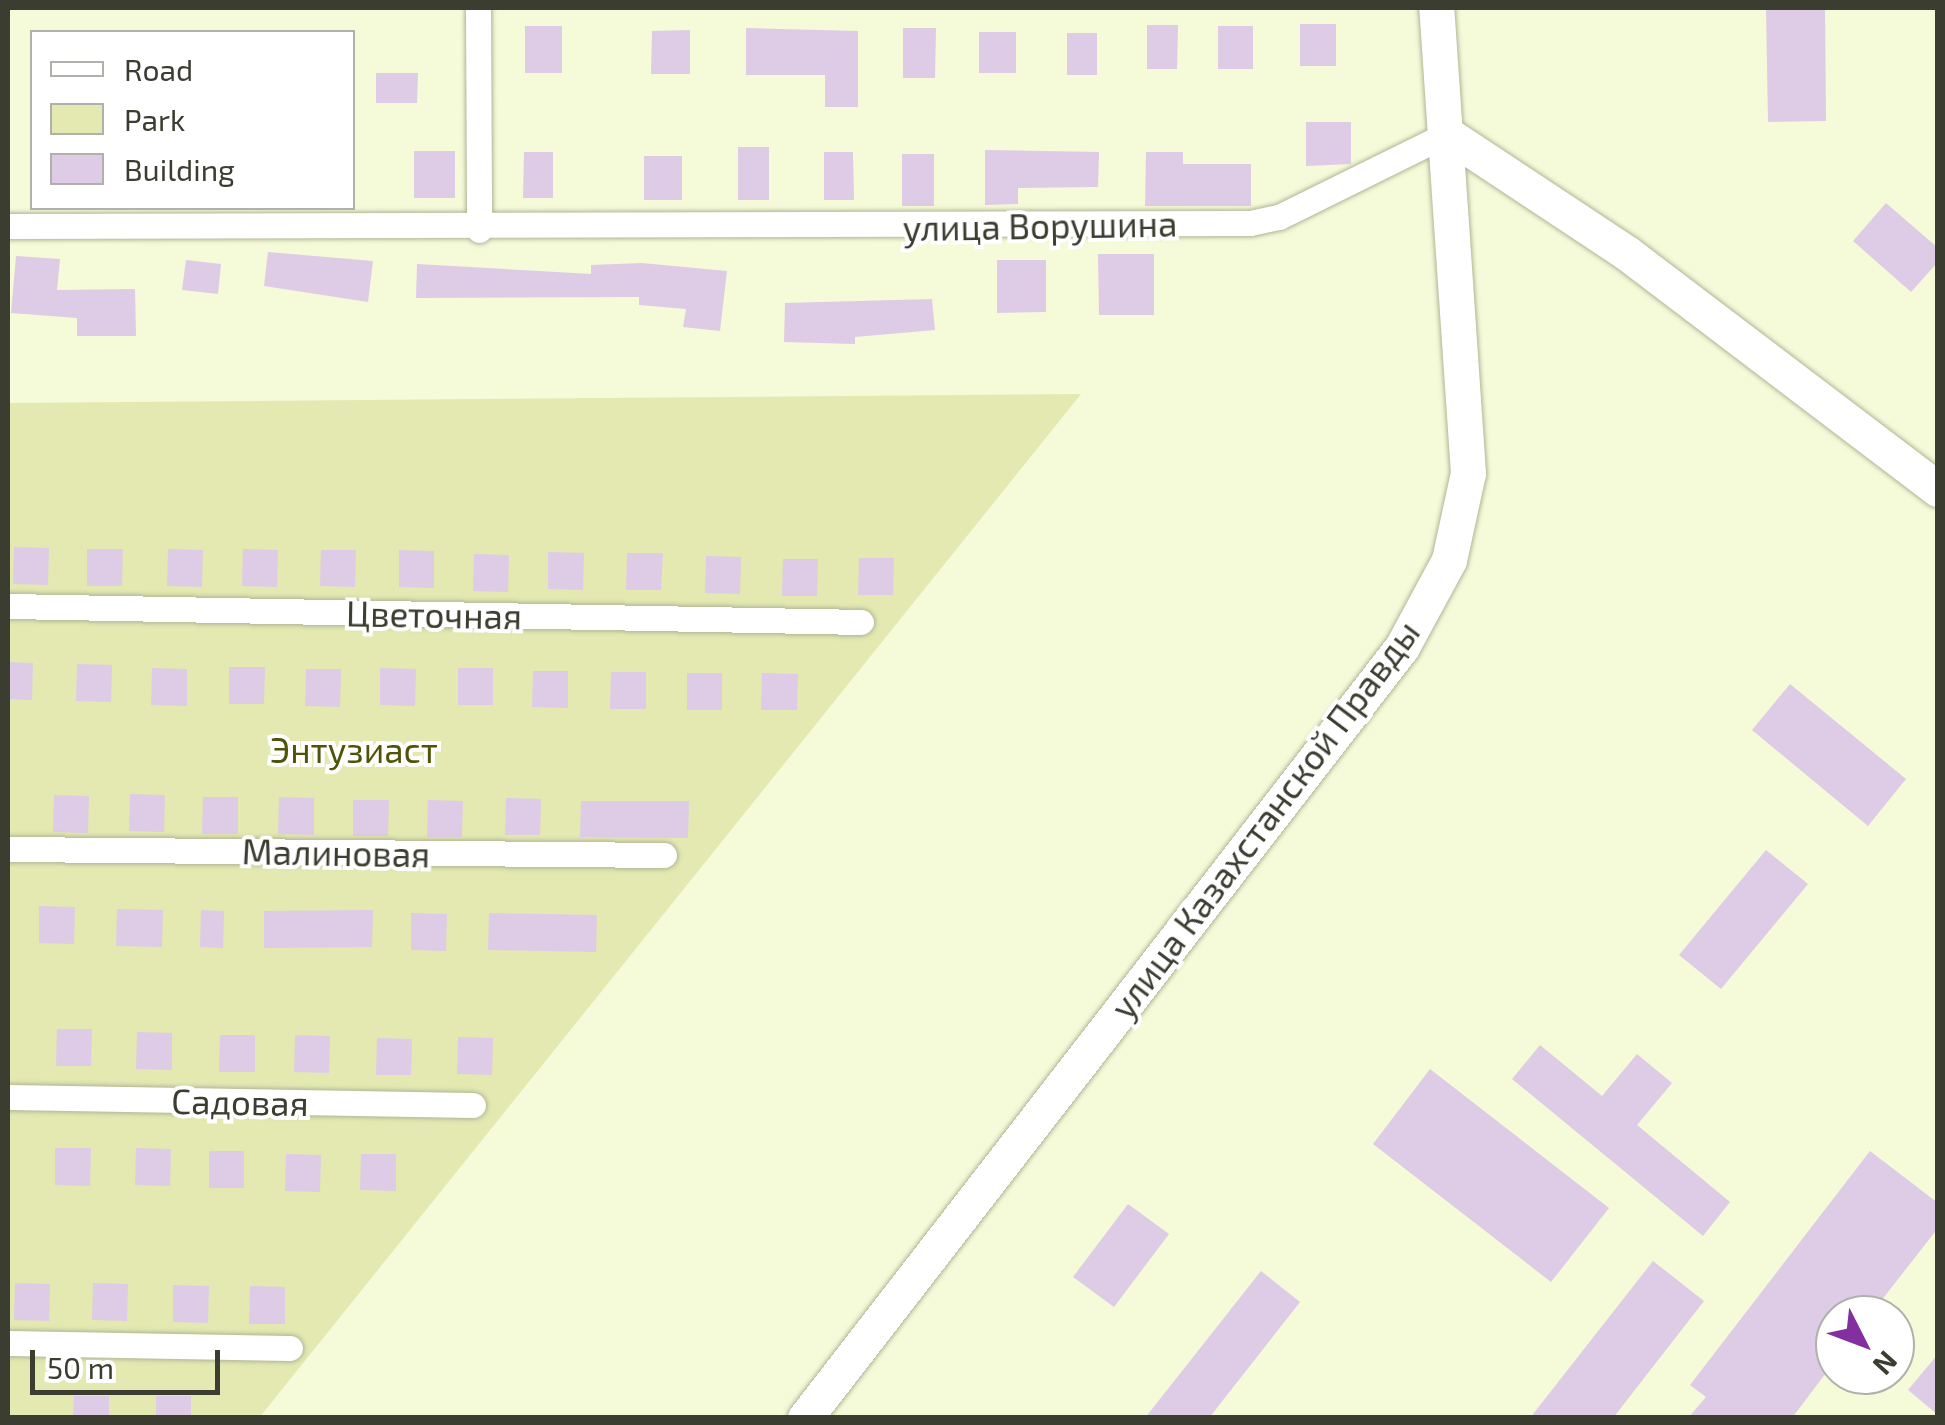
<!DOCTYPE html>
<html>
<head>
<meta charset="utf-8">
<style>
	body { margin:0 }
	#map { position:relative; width:1945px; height:1425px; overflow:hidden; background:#f5fad9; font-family:"Exo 2",sans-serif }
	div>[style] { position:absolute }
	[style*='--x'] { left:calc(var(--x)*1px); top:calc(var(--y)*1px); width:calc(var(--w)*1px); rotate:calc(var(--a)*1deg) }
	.green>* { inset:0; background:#e3e9b1 }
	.building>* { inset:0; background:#decbe6 }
	.roads { filter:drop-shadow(0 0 2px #b1b596) drop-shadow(0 0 2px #b1b596) }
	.street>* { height:25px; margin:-12.5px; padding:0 12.5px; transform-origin:12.5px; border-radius:12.5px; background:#fff }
	.secondary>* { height:35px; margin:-17.5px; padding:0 17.5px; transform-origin:17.5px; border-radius:17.5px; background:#fff }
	span { translate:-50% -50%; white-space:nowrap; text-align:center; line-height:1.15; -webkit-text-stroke:8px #fff; paint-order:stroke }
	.street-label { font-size:35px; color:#3b3d30 }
	.park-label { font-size:35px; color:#505408 }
	.frame { position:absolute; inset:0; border:10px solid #3b3d30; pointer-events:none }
	.legend { position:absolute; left:30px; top:30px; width:325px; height:180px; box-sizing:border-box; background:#fff; border:2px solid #b1b1ac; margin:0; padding:12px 18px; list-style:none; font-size:30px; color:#3b3d30 }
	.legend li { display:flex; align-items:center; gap:20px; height:50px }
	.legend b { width:50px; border:2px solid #b1b1ac }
	.north { position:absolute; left:1815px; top:1295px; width:100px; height:100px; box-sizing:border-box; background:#fff; border:2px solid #b1b1ac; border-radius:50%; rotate:132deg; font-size:28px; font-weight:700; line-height:40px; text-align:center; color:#3b3d30 }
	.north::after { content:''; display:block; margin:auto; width:35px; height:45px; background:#82309f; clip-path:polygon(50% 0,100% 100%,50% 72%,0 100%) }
	.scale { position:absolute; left:30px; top:1350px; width:190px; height:45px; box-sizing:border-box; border:5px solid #3b3d30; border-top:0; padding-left:12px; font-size:30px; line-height:35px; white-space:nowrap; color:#3b3d30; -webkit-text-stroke:8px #fff; paint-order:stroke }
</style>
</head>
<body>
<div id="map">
	<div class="green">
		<div style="clip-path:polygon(1081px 394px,259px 1418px,8px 1417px,8px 403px)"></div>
	</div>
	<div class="building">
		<div style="clip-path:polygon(1766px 8px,1825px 8px,1826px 121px,1768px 122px)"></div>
		<div style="clip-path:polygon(1300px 24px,1336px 24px,1336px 66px,1300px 66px)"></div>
		<div style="clip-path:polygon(1147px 25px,1178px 25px,1177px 69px,1147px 69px)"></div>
		<div style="clip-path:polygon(525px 26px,562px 26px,562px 73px,525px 73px)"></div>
		<div style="clip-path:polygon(1218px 26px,1253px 26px,1253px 69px,1218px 69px)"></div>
		<div style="clip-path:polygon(746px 28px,858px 31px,858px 107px,825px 107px,825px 75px,746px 75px)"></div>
		<div style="clip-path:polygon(903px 28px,936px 28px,935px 78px,903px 78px)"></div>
		<div style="clip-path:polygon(690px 30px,690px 74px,651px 74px,652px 31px)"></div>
		<div style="clip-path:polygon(979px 32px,1016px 32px,1016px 73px,979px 73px)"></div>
		<div style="clip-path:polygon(1067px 33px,1097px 33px,1097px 75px,1067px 75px)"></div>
		<div style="clip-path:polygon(376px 73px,418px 73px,417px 103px,376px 103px)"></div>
		<div style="clip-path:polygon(1306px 122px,1351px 122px,1351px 164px,1306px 166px)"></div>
		<div style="clip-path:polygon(738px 147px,769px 147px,769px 200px,738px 200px)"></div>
		<div style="clip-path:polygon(985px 150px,1099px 152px,1098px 187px,1018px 188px,1018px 204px,985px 205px)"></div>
		<div style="clip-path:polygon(414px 151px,455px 151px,455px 198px,414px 198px)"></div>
		<div style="clip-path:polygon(524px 152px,553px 152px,553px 198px,523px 198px)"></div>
		<div style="clip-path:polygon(824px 152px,853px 152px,854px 200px,824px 200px)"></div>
		<div style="clip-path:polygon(1146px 152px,1183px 152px,1183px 164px,1251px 164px,1251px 206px,1145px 206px)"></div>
		<div style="clip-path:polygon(902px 154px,934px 154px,934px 206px,902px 206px)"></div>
		<div style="clip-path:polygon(644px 156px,682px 156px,682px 200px,644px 200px)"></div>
		<div style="clip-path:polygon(1886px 203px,1938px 248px,1938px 262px,1911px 292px,1853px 241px)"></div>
		<div style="clip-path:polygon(268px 252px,373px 261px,368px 302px,264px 286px)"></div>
		<div style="clip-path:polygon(1098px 254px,1154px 254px,1154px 315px,1099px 315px)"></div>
		<div style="clip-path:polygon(16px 256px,60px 259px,57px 290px,135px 289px,136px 336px,77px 336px,77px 318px,11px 313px)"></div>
		<div style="clip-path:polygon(186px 260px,221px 264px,218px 294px,182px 290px)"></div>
		<div style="clip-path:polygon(997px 260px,1046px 260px,1046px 312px,997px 313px)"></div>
		<div style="clip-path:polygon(642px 263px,727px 271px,720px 331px,683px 327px,686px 309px,639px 305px,639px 297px,416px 298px,417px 264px,591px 274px,591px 265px)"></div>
		<div style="clip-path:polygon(932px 299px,935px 330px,855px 337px,855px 344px,784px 342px,785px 303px)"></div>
		<div style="clip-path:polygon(14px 547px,49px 548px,48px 585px,13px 584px)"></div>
		<div style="clip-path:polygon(87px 549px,123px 549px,122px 586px,87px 586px)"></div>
		<div style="clip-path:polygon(168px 549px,203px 550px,202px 587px,167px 586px)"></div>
		<div style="clip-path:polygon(243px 549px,278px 550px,277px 587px,242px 586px)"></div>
		<div style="clip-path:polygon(321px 550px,356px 550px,355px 587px,320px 586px)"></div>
		<div style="clip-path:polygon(399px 550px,434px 551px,434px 588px,399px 587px)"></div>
		<div style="clip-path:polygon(548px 552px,584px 553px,583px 590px,548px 589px)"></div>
		<div style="clip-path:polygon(627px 553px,663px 553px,661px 590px,626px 590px)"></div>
		<div style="clip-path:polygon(474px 554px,509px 555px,508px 592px,473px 591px)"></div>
		<div style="clip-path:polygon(706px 556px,741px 557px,740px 594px,705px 593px)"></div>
		<div style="clip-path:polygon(859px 558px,894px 558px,893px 595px,858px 595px)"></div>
		<div style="clip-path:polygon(783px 559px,818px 559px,817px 596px,782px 596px)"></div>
		<div style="clip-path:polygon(8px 662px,33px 663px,32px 700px,8px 699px)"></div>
		<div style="clip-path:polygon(77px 664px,112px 665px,111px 702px,76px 701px)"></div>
		<div style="clip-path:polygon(229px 667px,265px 667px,264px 704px,229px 704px)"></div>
		<div style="clip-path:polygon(152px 668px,187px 669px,187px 706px,151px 705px)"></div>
		<div style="clip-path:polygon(380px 668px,416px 669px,415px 706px,380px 705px)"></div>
		<div style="clip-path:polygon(458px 668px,493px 668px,493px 705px,458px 705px)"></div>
		<div style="clip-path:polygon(306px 669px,341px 669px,340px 707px,305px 706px)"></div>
		<div style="clip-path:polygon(533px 671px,568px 671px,568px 708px,532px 707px)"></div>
		<div style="clip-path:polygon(611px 672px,646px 672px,646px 709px,610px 709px)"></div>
		<div style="clip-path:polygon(687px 673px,722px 673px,722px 710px,687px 710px)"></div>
		<div style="clip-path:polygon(762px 673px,798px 674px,797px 710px,761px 710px)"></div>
		<div style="clip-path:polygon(1790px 684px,1906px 779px,1868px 826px,1752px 730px)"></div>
		<div style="clip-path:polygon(130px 794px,165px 795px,164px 832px,129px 831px)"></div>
		<div style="clip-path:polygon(54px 795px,89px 796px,88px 833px,53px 832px)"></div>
		<div style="clip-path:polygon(203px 797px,238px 797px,238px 834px,202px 834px)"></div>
		<div style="clip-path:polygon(279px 797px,314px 798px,314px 835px,278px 834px)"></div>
		<div style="clip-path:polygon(506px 798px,541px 799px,540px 835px,505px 835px)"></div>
		<div style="clip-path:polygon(353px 800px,389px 800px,388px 836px,353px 836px)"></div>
		<div style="clip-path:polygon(428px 800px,463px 801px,462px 837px,427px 837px)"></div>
		<div style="clip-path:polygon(581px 801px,689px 801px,688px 838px,580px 837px)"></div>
		<div style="clip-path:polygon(1766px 850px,1808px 884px,1721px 989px,1679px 955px)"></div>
		<div style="clip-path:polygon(39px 906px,75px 907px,74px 944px,39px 943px)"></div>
		<div style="clip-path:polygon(117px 909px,163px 910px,162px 947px,116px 946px)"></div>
		<div style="clip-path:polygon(201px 910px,224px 911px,223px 948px,200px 947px)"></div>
		<div style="clip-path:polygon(373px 910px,372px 947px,264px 948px,264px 911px)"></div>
		<div style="clip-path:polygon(411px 913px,447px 914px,446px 951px,411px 950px)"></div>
		<div style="clip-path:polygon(489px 913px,597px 915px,596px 952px,488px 950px)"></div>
		<div style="clip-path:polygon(57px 1029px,92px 1029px,91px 1066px,56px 1066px)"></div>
		<div style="clip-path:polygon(137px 1032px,172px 1033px,172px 1070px,136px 1069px)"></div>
		<div style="clip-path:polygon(220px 1035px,255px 1035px,255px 1072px,219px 1072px)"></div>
		<div style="clip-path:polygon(295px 1035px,330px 1036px,329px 1073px,294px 1072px)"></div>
		<div style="clip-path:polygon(458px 1037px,493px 1038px,492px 1075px,457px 1074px)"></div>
		<div style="clip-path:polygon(377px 1038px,412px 1039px,411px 1075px,376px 1075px)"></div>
		<div style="clip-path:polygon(1540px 1045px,1602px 1096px,1637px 1054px,1672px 1083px,1637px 1125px,1730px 1202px,1703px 1236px,1512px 1079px)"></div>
		<div style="clip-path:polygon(1430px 1069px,1609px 1208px,1551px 1282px,1373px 1144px)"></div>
		<div style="clip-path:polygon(55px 1148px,91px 1148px,90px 1186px,55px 1185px)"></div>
		<div style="clip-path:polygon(136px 1148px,171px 1149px,170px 1186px,135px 1185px)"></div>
		<div style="clip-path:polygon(209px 1151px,244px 1151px,244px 1188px,209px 1188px)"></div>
		<div style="clip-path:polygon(1870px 1151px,1938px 1203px,1938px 1228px,1870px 1315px,1835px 1315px,1835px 1361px,1792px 1418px,1688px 1418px,1706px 1397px,1690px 1385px)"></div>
		<div style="clip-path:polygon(286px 1154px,321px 1155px,320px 1192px,285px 1191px)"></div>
		<div style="clip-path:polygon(361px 1154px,396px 1154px,396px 1191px,360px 1190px)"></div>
		<div style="clip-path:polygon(1128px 1204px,1169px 1234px,1114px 1307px,1073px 1277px)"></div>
		<div style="clip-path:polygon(1653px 1261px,1704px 1301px,1613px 1418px,1530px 1418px)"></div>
		<div style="clip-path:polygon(1261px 1271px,1300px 1302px,1209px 1418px,1145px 1418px)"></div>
		<div style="clip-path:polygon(15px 1283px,50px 1284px,49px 1321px,14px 1320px)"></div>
		<div style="clip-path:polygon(93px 1283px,128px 1284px,127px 1321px,92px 1320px)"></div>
		<div style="clip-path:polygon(173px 1285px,209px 1286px,208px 1323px,173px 1322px)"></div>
		<div style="clip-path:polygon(250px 1286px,285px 1287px,285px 1324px,249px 1324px)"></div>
		<div style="clip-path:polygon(1938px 1354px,1938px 1415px,1908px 1390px)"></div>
		<div style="clip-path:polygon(74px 1396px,109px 1396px,109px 1418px,73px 1418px)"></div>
		<div style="clip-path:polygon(156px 1396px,191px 1396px,191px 1418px,156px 1418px)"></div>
	</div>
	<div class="roads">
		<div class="street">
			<div style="--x:478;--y:8;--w:222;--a:89.7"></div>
			<div style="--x:8;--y:226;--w:1242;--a:-0.14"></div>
			<div style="--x:1250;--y:223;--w:30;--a:-12"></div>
			<div style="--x:1279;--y:217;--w:187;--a:-26.3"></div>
			<div style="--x:8;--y:606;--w:853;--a:1.07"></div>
			<div style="--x:8;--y:849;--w:656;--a:0.52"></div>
			<div style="--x:8;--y:1097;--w:465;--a:1"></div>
			<div style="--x:8;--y:1343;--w:282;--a:1"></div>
		</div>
		<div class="secondary">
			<div style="--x:1447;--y:134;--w:217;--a:33.5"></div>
			<div style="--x:1628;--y:254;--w:389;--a:37.2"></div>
			<div style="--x:805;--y:1418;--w:975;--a:-52.25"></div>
			<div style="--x:1402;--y:647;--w:99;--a:-61.6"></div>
			<div style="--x:1449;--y:560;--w:89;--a:-77.7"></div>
			<div style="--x:1468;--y:473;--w:466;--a:-93.9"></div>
		</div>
	</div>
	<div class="street-label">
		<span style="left:1040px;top:225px;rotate:-1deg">улица Ворушина</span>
		<span style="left:434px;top:614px;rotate:1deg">Цветочная</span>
		<span style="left:1264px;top:819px;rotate:-53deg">улица Казахстанской Правды</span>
		<span style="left:336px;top:852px;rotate:1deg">Малиновая</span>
		<span style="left:240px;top:1101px;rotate:1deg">Садовая</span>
	</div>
	<div class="park-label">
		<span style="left:354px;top:749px">Энтузиаст</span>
	</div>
	<div class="frame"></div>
	<ul class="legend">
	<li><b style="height:12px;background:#fff"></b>Road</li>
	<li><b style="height:28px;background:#e3e9b1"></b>Park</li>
	<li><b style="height:28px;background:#decbe6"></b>Building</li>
	</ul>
	<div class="north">N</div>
	<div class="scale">50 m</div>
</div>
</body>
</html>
